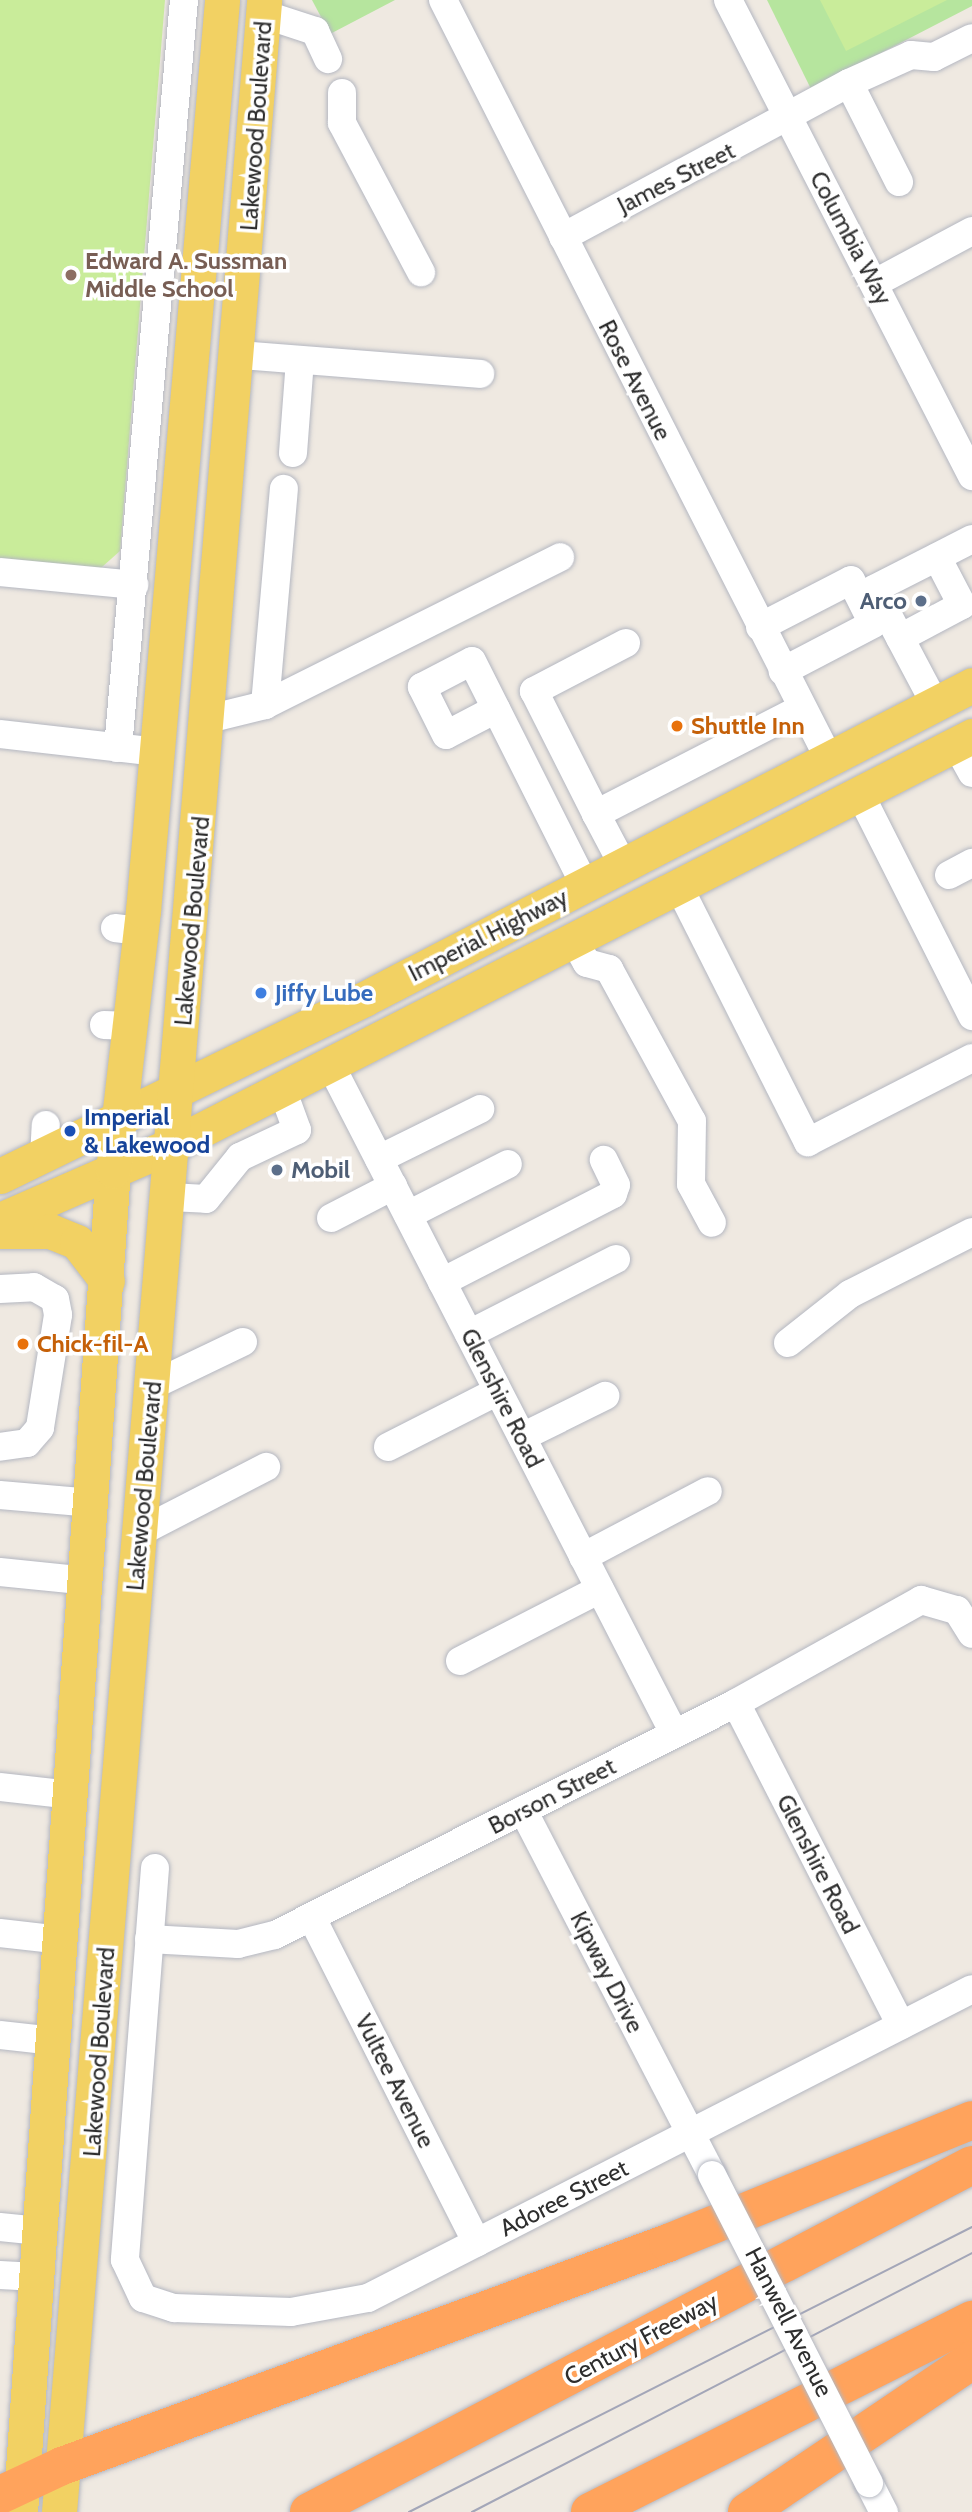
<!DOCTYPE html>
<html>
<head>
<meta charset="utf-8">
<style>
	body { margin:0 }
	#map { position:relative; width:972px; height:2512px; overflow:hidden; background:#efe9e1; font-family:Cabin,sans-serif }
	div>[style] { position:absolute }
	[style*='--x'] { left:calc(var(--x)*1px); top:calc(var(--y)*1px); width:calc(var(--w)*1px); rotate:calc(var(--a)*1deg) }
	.green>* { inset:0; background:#b6e59e }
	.pitch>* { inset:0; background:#c9ec9a }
	.roads { filter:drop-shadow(0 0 2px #b4b7c1) drop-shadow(0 0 2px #b4b7c1) }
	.minor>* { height:28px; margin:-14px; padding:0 14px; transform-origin:14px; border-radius:14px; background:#fff }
	.major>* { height:35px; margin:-17.5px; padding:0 17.5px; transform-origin:17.5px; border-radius:17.5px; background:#f2d163 }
	.highway>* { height:38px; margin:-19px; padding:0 19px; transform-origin:19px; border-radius:19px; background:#ffa35c }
	.tram>* { height:2px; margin:-1px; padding:0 1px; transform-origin:1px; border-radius:1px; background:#a3a6b8 }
	.bridges { filter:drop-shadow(0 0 2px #b4b7c1) drop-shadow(0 0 2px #b4b7c1) }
	.minor-bridge>* { height:28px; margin:-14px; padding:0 14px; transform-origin:14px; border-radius:14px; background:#fff }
	.dots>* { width:19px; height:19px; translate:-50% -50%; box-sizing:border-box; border:4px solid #fff; border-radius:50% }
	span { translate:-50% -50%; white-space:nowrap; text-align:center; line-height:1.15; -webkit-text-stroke:7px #fff; paint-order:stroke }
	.street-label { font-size:24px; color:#2e2e2e }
	.education-label { font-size:24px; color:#785e54; font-weight:700 }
	.left { translate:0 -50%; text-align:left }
	.service-label { font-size:24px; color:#4e5e75; font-weight:700 }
	.right { translate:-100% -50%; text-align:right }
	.food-label { font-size:24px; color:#c56008; font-weight:700 }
	.shop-label { font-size:24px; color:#366cbe; font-weight:700 }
	.transit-label { font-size:24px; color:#164399; font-weight:700 }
</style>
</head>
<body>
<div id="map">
	<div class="green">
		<div style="clip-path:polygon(312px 0,395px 0,330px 34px)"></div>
		<div style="clip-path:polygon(767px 0,972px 0,972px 6px,811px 89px)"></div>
	</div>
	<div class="pitch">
		<div style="clip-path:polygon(0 0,165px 0,120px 551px,93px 575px,0 565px)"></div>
		<div style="clip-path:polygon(820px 0,947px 0,846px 51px)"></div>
	</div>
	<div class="roads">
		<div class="minor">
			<div style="--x:443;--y:0;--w:852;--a:63.04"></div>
			<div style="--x:728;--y:0;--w:535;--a:62.86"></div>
			<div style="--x:263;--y:14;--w:55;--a:18.1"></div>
			<div style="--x:315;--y:31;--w:31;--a:65"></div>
			<div style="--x:849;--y:83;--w:111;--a:63.2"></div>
			<div style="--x:342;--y:93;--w:30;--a:90"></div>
			<div style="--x:342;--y:123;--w:169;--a:62.1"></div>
			<div style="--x:563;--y:237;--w:325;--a:-28.3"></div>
			<div style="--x:849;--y:83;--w:68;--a:-24.3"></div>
			<div style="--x:911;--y:55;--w:23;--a:5"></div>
			<div style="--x:934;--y:57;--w:42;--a:-26.6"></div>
			<div style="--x:875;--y:283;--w:110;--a:-28.2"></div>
			<div style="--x:240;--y:355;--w:241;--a:4.5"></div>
			<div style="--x:293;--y:453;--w:93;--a:-85.7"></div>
			<div style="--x:0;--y:572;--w:135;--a:5.5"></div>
			<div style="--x:760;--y:627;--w:102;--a:-27.3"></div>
			<div style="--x:851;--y:580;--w:49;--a:63.4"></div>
			<div style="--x:873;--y:624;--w:102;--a:152.4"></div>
			<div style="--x:900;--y:638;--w:70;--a:-28"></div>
			<div style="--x:962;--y:605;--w:54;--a:-117.5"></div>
			<div style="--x:626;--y:643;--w:104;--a:152.4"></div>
			<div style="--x:534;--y:691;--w:138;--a:63.2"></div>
			<div style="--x:596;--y:814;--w:232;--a:-27.2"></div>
			<div style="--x:935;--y:704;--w:130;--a:-117.9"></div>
			<div style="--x:874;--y:589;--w:110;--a:-27"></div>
			<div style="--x:265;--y:705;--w:217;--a:-85"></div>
			<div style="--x:496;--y:709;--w:56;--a:152.5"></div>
			<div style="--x:446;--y:735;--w:54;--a:-116.6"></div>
			<div style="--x:422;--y:687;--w:56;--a:-27.5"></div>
			<div style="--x:472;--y:661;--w:252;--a:63.3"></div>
			<div style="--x:208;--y:719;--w:59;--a:-13.8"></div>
			<div style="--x:265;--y:705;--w:330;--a:-26.6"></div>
			<div style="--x:0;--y:734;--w:158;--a:6.5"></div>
			<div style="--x:956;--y:744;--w:33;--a:61"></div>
			<div style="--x:118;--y:748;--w:751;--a:-84.96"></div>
			<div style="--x:860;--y:794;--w:249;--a:63.2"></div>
			<div style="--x:596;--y:814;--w:60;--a:62.2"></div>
			<div style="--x:949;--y:875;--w:26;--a:-28"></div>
			<div style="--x:679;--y:887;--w:286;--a:63.2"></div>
			<div style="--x:808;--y:1142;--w:184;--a:-27.1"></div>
			<div style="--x:115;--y:928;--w:26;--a:7"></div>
			<div style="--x:574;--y:940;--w:26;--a:61"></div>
			<div style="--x:587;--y:963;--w:23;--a:15"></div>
			<div style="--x:609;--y:969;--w:173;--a:61.4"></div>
			<div style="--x:692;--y:1121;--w:63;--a:90.9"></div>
			<div style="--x:691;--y:1184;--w:44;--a:61.7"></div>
			<div style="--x:104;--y:1025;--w:27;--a:2"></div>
			<div style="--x:330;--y:1064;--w:752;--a:62.79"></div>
			<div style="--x:44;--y:1158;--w:33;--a:-87"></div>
			<div style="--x:379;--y:1159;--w:113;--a:-26.3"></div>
			<div style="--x:170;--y:1197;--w:36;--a:3"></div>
			<div style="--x:206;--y:1199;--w:54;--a:-51"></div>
			<div style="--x:240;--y:1157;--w:63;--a:-25.3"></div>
			<div style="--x:297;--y:1130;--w:44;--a:-110.1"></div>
			<div style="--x:408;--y:1215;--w:112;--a:-27"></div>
			<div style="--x:331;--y:1218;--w:70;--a:-27.3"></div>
			<div style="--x:442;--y:1282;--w:192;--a:-27.2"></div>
			<div style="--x:613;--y:1194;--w:9;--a:-72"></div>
			<div style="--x:616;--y:1185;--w:28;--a:-116"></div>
			<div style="--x:0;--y:1289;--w:34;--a:-3"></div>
			<div style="--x:34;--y:1287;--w:24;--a:30"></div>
			<div style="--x:55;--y:1299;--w:16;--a:79"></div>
			<div style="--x:58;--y:1315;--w:114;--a:99.1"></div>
			<div style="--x:40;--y:1428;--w:20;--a:131"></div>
			<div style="--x:27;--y:1443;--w:27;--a:172"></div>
			<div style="--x:469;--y:1334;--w:165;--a:-27"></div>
			<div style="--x:788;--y:1343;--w:79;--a:-38.3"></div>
			<div style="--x:850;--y:1294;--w:137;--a:-26.9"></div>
			<div style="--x:151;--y:1386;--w:102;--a:-25.6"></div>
			<div style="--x:522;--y:1437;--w:93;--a:-26.3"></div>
			<div style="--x:388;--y:1447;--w:123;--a:-27"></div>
			<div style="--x:0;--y:1495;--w:93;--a:4.9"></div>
			<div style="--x:140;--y:1532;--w:142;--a:-27.3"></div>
			<div style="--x:583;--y:1557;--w:141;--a:-27.8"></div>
			<div style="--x:0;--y:1572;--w:88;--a:5.8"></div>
			<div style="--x:460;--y:1661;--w:157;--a:-27.2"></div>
			<div style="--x:736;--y:1703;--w:362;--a:62.9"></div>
			<div style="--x:0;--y:1787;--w:73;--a:6.3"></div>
			<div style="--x:523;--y:1810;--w:411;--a:62.6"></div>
			<div style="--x:155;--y:1868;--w:393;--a:94.4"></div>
			<div style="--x:125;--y:2260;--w:42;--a:64.7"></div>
			<div style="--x:143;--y:2298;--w:33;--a:18"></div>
			<div style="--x:174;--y:2308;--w:117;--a:2"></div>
			<div style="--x:291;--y:2312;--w:78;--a:-10.3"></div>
			<div style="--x:368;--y:2298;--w:678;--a:-27.09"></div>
			<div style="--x:312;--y:1918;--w:364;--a:63.1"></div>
			<div style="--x:0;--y:1933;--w:61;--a:6.5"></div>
			<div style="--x:149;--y:1939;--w:89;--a:3.2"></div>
			<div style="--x:238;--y:1944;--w:38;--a:-14"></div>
			<div style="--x:275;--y:1935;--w:516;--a:-26.71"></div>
			<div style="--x:736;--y:1703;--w:212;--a:-29.1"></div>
			<div style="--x:921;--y:1600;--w:37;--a:16"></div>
			<div style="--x:957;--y:1610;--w:28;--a:58"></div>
			<div style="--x:0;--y:2035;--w:54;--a:6.3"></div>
			<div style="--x:0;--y:2227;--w:40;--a:5.7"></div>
			<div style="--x:0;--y:2275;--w:37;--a:3"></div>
			<div style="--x:869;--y:2483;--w:33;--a:63"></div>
		</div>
		<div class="major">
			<div style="--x:0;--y:1176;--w:405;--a:-25.9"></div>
			<div style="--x:364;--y:999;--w:684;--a:-27.31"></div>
			<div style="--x:0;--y:1220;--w:192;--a:-23.6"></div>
			<div style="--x:176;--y:1143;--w:894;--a:-27.08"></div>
			<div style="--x:0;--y:1231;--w:50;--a:0"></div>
			<div style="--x:50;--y:1231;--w:29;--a:22"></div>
			<div style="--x:77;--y:1242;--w:49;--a:52.4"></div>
			<div style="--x:20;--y:2512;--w:1345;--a:-86.04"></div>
			<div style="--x:113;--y:1170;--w:261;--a:-83.4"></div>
			<div style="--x:143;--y:911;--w:914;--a:-85.04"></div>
			<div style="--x:59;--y:2512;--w:2520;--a:-85.33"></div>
		</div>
		<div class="highway">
			<div style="--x:0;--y:2495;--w:68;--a:-25.1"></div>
			<div style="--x:62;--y:2466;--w:646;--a:-20.2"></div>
			<div style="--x:668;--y:2243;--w:328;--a:-22"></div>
			<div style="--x:309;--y:2512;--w:748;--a:-27.63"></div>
			<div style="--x:590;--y:2512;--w:428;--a:-26.7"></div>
			<div style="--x:747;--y:2512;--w:272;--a:-34"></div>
		</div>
	</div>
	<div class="tram">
		<div style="--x:409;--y:2512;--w:631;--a:-26.85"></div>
		<div style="--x:472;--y:2512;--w:563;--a:-27.38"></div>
	</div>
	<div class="bridges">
		<div class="minor-bridge">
			<div style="--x:712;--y:2175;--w:346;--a:63"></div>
		</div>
	</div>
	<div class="dots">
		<div style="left:71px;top:275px;background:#8d6e63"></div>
		<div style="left:921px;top:601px;background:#5c6f8a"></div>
		<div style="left:677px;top:726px;background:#e8710a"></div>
		<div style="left:261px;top:993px;background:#3f7fe0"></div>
		<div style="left:70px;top:1131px;background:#1a4fb4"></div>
		<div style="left:277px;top:1170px;background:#5c6f8a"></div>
		<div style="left:23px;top:1344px;background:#e8710a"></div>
	</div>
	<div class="street-label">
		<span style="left:256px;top:126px;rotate:-86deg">Lakewood Boulevard</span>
		<span style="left:676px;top:178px;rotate:-27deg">James Street</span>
		<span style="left:851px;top:238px;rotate:62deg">Columbia Way</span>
		<span style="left:635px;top:380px;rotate:63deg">Rose Avenue</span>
		<span style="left:192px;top:921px;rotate:-85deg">Lakewood Boulevard</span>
		<span style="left:488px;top:935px;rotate:-27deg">Imperial Highway</span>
		<span style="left:502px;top:1398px;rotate:63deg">Glenshire Road</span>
		<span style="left:144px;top:1486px;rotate:-85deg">Lakewood Boulevard</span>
		<span style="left:552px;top:1796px;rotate:-27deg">Borson Street</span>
		<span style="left:818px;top:1864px;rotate:63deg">Glenshire Road</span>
		<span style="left:607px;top:1972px;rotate:63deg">Kipway Drive</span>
		<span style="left:99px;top:2052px;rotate:-86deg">Lakewood Boulevard</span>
		<span style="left:395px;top:2081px;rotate:63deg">Vultee Avenue</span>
		<span style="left:564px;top:2198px;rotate:-27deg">Adoree Street</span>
		<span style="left:789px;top:2322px;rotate:63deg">Hanwell Avenue</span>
		<span style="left:641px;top:2339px;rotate:-28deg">Century Freeway</span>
	</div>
	<div class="education-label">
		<span class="left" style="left:85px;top:275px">Edward A. Sussman<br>Middle School</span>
	</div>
	<div class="service-label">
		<span class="right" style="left:907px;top:601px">Arco</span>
		<span class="left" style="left:291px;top:1170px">Mobil</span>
	</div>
	<div class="food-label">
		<span class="left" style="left:691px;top:726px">Shuttle Inn</span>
		<span class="left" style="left:37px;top:1344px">Chick-fil-A</span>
	</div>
	<div class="shop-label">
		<span class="left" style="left:275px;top:993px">Jiffy Lube</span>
	</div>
	<div class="transit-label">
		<span class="left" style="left:84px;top:1131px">Imperial<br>&amp; Lakewood</span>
	</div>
</div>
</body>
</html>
